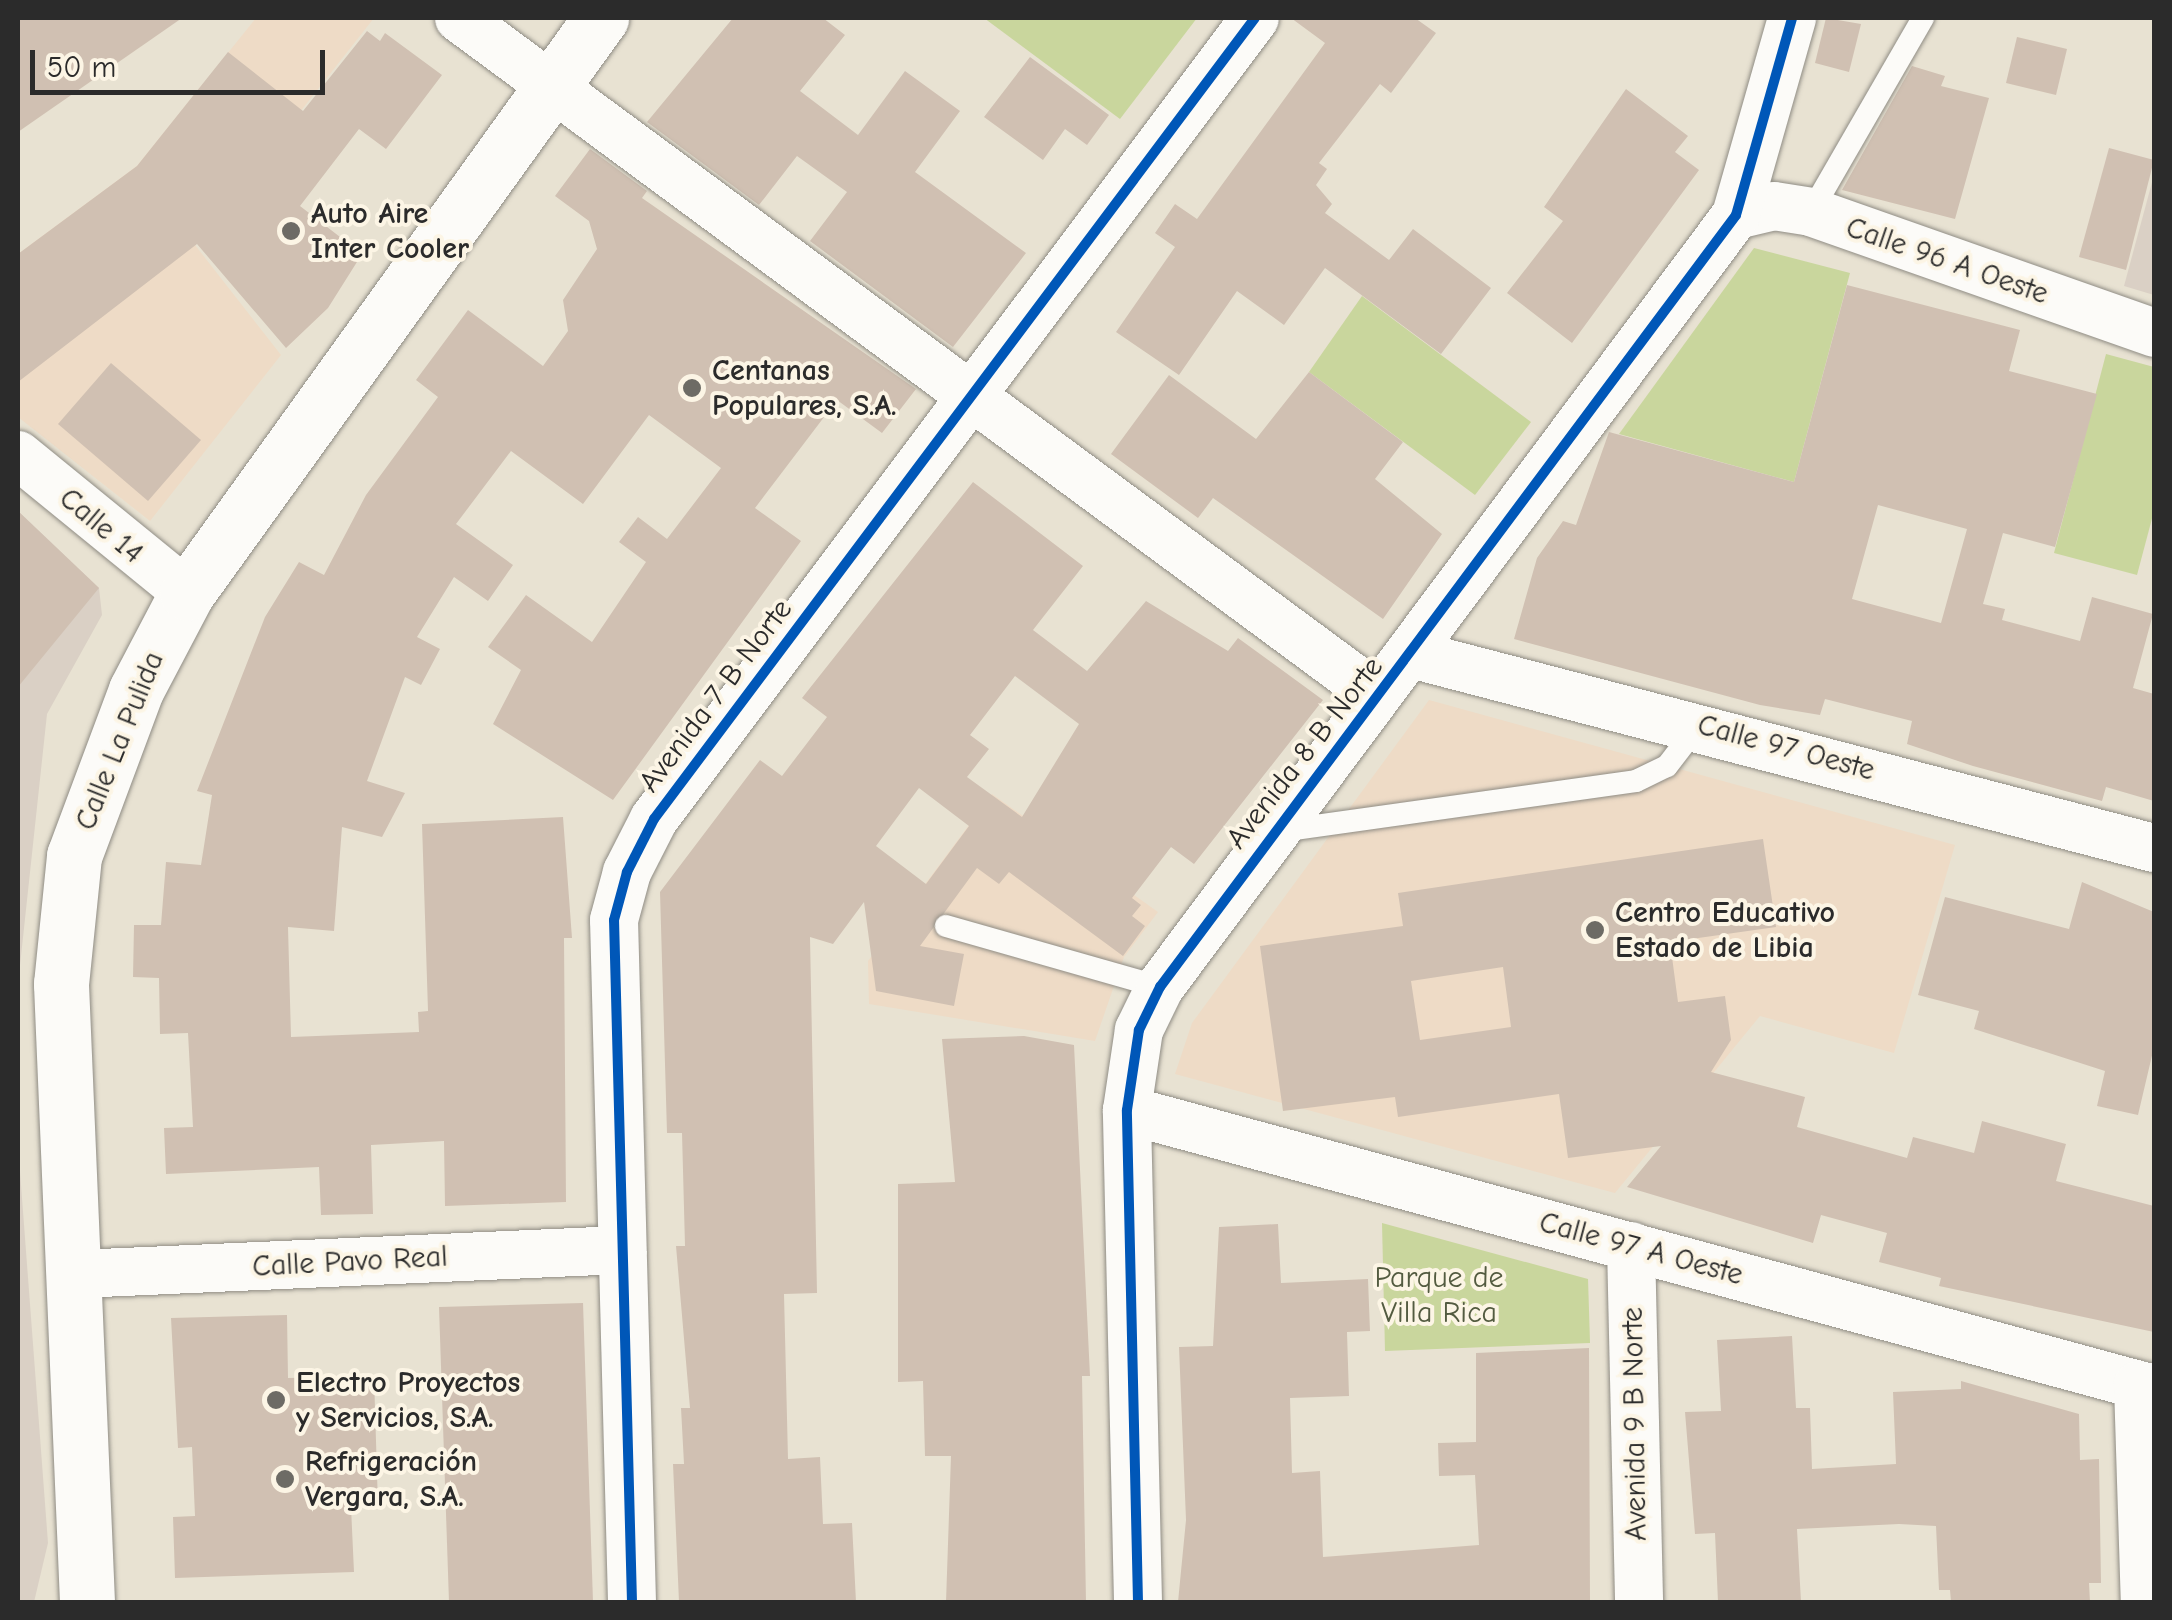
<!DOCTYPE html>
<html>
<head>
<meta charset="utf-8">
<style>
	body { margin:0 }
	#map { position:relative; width:2172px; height:1620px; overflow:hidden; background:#e8e2d2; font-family:"Comic Neue",sans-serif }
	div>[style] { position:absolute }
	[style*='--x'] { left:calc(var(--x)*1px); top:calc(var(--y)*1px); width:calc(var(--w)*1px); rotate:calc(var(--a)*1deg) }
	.built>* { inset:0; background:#eedbc6 }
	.industrial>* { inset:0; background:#dad0c5 }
	.green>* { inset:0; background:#c9d69d }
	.building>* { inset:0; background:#d0c0b2 }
	.roads { filter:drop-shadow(0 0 2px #8f8c84) drop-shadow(0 0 2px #8f8c84) }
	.lane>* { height:22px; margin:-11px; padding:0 11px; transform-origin:11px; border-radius:11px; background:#fcfbf8 }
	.street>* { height:48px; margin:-24px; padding:0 24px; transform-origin:24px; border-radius:24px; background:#fcfbf8 }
	.secondary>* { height:55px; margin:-27.5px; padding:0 27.5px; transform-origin:27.5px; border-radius:27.5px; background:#fcfbf8 }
	.cycleway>* { height:10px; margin:-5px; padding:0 5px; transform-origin:5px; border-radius:5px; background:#0057b8 }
	.dots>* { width:28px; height:28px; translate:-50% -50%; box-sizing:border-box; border:5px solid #fcf5e5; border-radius:50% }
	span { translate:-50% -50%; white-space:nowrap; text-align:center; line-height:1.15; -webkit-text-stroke:8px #fcf5e5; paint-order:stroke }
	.poi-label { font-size:30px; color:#2b2b2b; font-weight:700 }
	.left { translate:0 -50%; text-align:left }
	.street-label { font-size:30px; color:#2b2b2b }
	.park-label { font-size:30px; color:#535b40 }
	.frame { position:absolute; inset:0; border:20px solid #2b2b2b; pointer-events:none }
	.scale { position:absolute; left:30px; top:50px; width:295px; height:45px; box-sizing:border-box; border:5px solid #2b2b2b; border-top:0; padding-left:12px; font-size:30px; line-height:35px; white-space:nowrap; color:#2b2b2b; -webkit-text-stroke:8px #fcf5e5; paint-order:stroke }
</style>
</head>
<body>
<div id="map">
	<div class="built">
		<div style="clip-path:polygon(256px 18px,374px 18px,195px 245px,281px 355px,150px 521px,18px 417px,18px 254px,137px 166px)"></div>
		<div style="clip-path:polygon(1429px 700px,1955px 845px,1894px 1053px,1760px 1016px,1615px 1193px,1175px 1074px,1192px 1023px)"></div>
		<div style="clip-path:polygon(992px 794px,1158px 912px,1124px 957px,1095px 1041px,869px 1004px,868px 961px)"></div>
	</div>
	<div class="industrial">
		<div style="clip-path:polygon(2154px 175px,2154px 295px,2124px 286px)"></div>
		<div style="clip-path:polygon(18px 511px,99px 588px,102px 615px,47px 714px,18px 984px)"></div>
		<div style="clip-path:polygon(18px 1145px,48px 1543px,34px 1602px,18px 1602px)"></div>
	</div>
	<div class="green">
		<div style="clip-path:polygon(984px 18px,1197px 18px,1120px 119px)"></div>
		<div style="clip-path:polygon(1754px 248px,1850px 273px,1794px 482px,1619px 434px)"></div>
		<div style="clip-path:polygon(1362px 296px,1531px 422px,1475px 495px,1309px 372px)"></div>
		<div style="clip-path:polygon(2106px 354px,2154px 367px,2154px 511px,2137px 575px,2054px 553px)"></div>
		<div style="clip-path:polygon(1382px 1223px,1588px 1279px,1590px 1343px,1385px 1351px)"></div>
	</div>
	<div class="building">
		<div style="clip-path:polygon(18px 18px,182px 18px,18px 132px)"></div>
		<div style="clip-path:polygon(733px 18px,823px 18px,845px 35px,800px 91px,858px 135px,905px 71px,960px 111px,915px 172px,1026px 253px,953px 347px,810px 241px,847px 192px,797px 156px,759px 205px,647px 122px)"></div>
		<div style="clip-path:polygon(1291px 18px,1415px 18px,1436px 33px,1391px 93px,1380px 84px,1319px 163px,1327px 169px,1316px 185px,1332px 204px,1325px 213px,1389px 260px,1413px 229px,1491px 288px,1441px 354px,1325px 268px,1284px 325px,1237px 291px,1179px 375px,1116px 332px,1175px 247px,1155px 233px,1175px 204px,1197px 219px,1325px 43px)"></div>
		<div style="clip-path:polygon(1826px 18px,1861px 24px,1849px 72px,1815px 63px)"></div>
		<div style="clip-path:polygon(367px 31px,380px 41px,385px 33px,442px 75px,386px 149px,359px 129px,300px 206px,362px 254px,328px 308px,286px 348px,197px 244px,18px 382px,18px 254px,137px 166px,228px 52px,303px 111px)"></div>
		<div style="clip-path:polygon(2017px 37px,2067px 49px,2056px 95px,2006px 83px)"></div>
		<div style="clip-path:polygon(1030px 57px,1109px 115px,1087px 145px,1065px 129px,1043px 160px,984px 117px)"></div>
		<div style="clip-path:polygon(1912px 66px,1945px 76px,1941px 86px,1989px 98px,1955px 219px,1842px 190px)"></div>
		<div style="clip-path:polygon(1626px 89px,1688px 136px,1675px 152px,1699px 170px,1572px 343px,1507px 293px,1563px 221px,1544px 207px)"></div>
		<div style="clip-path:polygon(2109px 148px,2154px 160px,2126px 270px,2079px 257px)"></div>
		<div style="clip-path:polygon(590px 149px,647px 191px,642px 198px,916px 389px,882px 433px,837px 400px,755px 508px,801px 541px,613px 800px,493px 724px,521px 670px,488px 647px,526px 595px,592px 642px,646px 562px,619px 542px,638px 517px,667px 539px,721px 468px,649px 415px,583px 504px,511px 451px,456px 524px,513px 565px,488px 601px,454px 577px,417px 637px,440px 649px,421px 685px,405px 677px,367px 781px,405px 793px,382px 837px,342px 827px,334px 931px,288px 927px,291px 1037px,419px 1032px,418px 1012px,428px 1011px,422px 824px,563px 817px,572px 938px,564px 938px,566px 1202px,445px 1206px,444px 1141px,371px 1145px,373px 1214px,321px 1215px,319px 1167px,166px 1174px,164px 1128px,193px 1127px,188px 1033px,160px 1034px,159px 978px,133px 977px,134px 925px,161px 925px,166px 862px,201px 865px,212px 795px,197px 791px,265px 617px,299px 562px,324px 575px,366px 495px,438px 397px,416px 380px,468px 310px,543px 366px,568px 331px,563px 300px,597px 249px,589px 221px,555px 196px)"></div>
		<div style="clip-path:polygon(evenodd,1847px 285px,2020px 330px,2009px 371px,2097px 394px,2055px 547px,2003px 533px,1983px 604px,2005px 609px,2002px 620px,2080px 641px,2092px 597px,2153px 614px,2133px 688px,2154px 694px,2154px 801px,2106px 787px,2102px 801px,1973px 766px,1907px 744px,1912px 721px,1825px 699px,1820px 715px,1760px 705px,1514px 639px,1537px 558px,1563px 521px,1576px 525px,1609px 432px,1794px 482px,1847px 285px,1878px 505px,1967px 529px,1941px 623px,1852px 599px,1878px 505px)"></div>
		<div style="clip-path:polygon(111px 363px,201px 440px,148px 501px,58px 424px)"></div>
		<div style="clip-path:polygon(1309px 372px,1403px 442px,1375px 479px,1442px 534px,1383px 619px,1213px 498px,1198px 518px,1111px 454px,1169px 375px,1256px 439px)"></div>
		<div style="clip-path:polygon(evenodd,973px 482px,1083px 566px,1033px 630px,1087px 671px,1146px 601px,1228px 651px,1238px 638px,1323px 700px,1194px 864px,1171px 847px,1132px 898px,1141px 905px,1132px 916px,1145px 926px,1123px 956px,1009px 872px,999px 884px,977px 868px,920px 946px,964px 954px,954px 1006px,876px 991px,864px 902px,833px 944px,810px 937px,817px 1293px,784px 1294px,788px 1459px,820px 1457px,823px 1524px,852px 1523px,856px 1602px,679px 1602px,673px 1464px,684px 1464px,681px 1408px,690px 1408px,676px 1246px,685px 1246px,682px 1133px,667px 1133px,660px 892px,760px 760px,782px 776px,827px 717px,802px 698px,973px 482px,1015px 676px,1079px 724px,1022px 817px,967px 777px,989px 749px,970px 735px,1015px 676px,973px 482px,919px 788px,969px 826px,926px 884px,876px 846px,919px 788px)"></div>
		<div style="clip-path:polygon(18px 511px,99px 588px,18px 687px)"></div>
		<div style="clip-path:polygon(evenodd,1763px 839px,1776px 927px,1670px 942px,1678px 1002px,1725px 996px,1731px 1040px,1711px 1072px,1805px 1097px,1797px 1127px,1907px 1158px,1913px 1137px,1974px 1153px,1982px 1121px,2066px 1144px,2056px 1181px,2154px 1206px,2154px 1332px,1939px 1286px,1941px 1278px,1879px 1262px,1887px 1233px,1821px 1215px,1813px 1243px,1627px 1187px,1661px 1146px,1568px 1158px,1559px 1094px,1398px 1117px,1395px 1097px,1283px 1111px,1260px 946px,1403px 926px,1398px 893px,1763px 839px,1503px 967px,1511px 1027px,1420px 1040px,1411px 981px,1503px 967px)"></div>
		<div style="clip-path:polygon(2082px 882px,2154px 912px,2154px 1047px,2138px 1115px,2097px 1106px,2105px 1071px,1974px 1029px,1979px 1011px,1918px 995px,1945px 897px,2069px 929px)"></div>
		<div style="clip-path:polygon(1024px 1036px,1074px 1045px,1090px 1376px,1082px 1376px,1086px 1602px,946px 1602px,951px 1456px,925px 1456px,923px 1381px,898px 1382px,898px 1184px,955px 1182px,942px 1039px)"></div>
		<div style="clip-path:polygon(1278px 1224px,1281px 1283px,1368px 1279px,1370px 1331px,1347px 1332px,1349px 1396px,1290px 1398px,1292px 1473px,1320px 1471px,1323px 1557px,1479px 1545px,1475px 1475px,1439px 1476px,1438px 1443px,1476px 1442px,1476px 1353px,1589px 1348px,1590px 1601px,1178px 1602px,1186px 1520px,1179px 1347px,1213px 1346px,1219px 1227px)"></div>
		<div style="clip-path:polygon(583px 1303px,593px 1602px,449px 1602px,439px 1307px)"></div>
		<div style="clip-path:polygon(287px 1315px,288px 1378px,374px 1376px,378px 1506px,351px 1507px,354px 1572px,175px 1578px,173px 1517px,195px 1516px,192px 1447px,178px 1448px,171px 1318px)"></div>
		<div style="clip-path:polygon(1792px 1336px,1796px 1408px,1810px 1408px,1812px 1469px,1896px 1464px,1893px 1392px,1961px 1389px,1961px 1381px,2079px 1414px,2080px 1460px,2099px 1459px,2101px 1583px,2089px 1583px,2090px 1602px,1951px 1602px,1950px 1590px,1939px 1590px,1936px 1526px,1899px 1524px,1797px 1529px,1801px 1602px,1718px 1602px,1715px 1533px,1695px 1534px,1685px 1412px,1721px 1411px,1717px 1340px)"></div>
	</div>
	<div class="roads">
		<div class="lane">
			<div style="--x:1811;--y:212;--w:224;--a:-60"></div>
			<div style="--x:1280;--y:831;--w:359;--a:-8"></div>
			<div style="--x:1636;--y:781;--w:34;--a:-26"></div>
			<div style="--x:1667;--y:766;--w:49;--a:-52.4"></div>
			<div style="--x:946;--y:926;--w:223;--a:15.9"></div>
		</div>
		<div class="street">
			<div style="--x:459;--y:18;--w:1138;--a:36.43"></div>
			<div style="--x:1736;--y:215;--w:39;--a:-13"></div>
			<div style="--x:1774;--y:206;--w:37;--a:9"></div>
			<div style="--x:1811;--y:212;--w:364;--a:19.4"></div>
			<div style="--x:18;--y:455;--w:218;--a:39.2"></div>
			<div style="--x:1415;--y:655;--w:764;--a:14.64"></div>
			<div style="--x:1127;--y:1110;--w:1064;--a:15.2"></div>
			<div style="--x:1631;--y:1246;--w:356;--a:88.7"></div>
			<div style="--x:78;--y:1274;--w:545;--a:-2.53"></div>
			<div style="--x:2138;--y:1385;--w:217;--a:88.2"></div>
			<div style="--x:632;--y:1602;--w:682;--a:-91.51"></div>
			<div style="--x:614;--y:920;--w:50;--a:-74.8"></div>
			<div style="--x:627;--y:872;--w:59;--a:-63"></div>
			<div style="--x:654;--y:819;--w:1001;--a:-53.12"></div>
			<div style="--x:1138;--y:1602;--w:492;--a:-91.3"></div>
			<div style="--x:1127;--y:1110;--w:81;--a:-81.5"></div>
			<div style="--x:1139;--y:1030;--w:48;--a:-64"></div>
			<div style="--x:1160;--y:987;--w:963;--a:-53.27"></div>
			<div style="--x:1736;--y:215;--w:205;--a:-74.1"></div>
		</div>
		<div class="secondary">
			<div style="--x:87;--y:1602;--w:619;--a:-92.41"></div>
			<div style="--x:61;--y:984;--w:129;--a:-84.2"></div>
			<div style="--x:74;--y:856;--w:177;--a:-69.5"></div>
			<div style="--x:136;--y:690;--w:110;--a:-62.3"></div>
			<div style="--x:187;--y:593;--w:709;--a:-54.25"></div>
		</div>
	</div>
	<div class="cycleway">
		<div style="--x:632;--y:1602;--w:682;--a:-91.51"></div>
		<div style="--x:614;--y:920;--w:50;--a:-74.8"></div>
		<div style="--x:627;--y:872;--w:59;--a:-63"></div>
		<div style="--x:654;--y:819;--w:1001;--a:-53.12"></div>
		<div style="--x:1138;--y:1602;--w:492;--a:-91.3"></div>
		<div style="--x:1127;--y:1110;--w:81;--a:-81.5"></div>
		<div style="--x:1139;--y:1030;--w:48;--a:-64"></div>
		<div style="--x:1160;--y:987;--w:963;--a:-53.27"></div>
		<div style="--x:1736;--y:215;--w:205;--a:-74.1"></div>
	</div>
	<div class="dots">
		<div style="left:291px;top:231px;background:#6d6b65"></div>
		<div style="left:692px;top:388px;background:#6d6b65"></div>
		<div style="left:1595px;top:930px;background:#6d6b65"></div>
		<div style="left:276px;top:1400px;background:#6d6b65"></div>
		<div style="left:285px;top:1479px;background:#6d6b65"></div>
	</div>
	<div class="poi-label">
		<span class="left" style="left:311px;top:231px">Auto Aire<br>Inter Cooler</span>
		<span class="left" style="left:712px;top:388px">Centanas<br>Populares, S.A.</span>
		<span class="left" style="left:1615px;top:930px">Centro Educativo<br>Estado de Libia</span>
		<span class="left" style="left:296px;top:1400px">Electro Proyectos<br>y Servicios, S.A.</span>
		<span class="left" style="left:305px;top:1479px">Refrigeración<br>Vergara, S.A.</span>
	</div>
	<div class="street-label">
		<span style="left:1947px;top:261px;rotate:19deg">Calle 96 A Oeste</span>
		<span style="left:101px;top:526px;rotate:40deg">Calle 14</span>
		<span style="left:716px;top:696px;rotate:-53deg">Avenida 7 B Norte</span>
		<span style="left:120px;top:741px;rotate:-68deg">Calle La Pulida</span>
		<span style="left:1786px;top:748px;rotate:15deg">Calle 97 Oeste</span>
		<span style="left:1305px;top:753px;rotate:-52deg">Avenida 8 B Norte</span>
		<span style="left:1641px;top:1249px;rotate:15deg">Calle 97 A Oeste</span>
		<span style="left:350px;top:1262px;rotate:-3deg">Calle Pavo Real</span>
		<span style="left:1635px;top:1424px;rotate:-91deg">Avenida 9 B Norte</span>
	</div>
	<div class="park-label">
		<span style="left:1439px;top:1295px">Parque de<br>Villa Rica</span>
	</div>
	<div class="frame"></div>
	<div class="scale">50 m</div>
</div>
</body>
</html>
